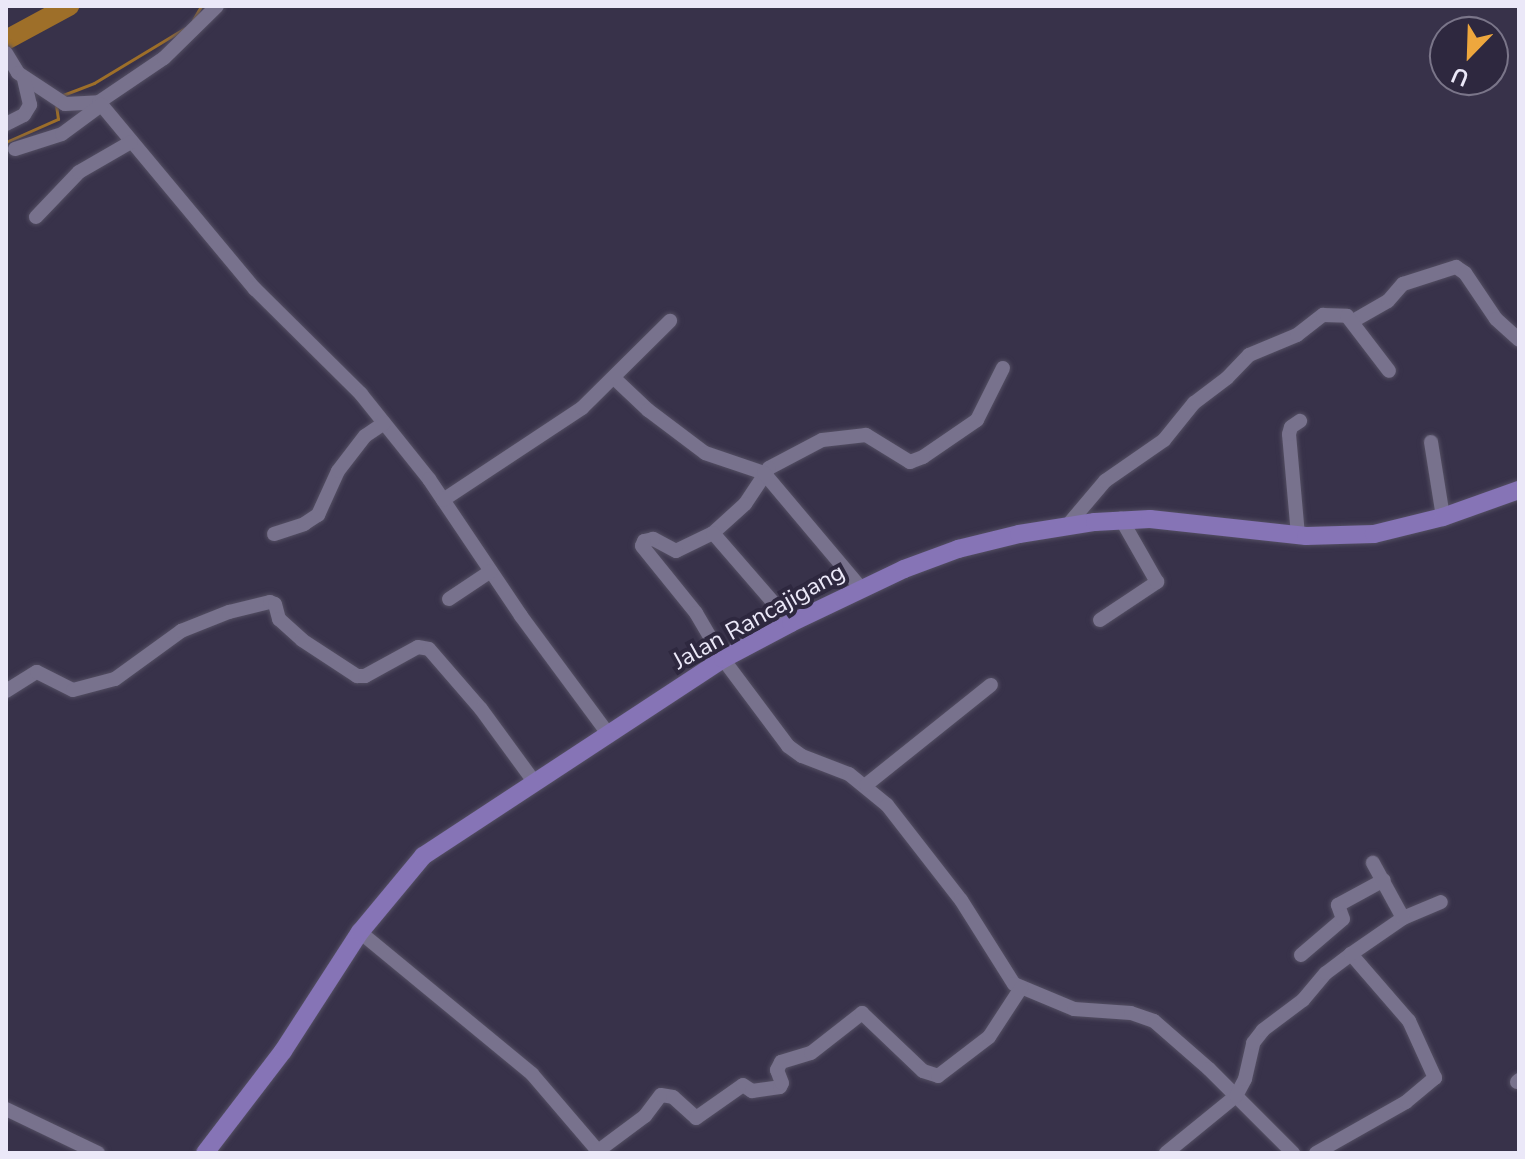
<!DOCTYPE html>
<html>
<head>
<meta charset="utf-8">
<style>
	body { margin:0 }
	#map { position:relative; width:1525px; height:1159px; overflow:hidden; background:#38324a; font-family:"Nunito Sans",sans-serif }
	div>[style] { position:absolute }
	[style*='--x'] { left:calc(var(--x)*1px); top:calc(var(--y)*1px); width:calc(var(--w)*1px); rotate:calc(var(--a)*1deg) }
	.stream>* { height:3px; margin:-1.5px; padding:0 1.5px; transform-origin:1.5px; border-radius:1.5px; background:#9e6f29 }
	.river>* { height:20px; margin:-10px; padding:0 10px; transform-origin:10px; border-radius:10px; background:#9e6f29 }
	.roads { filter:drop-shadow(0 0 2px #544f63) drop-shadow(0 0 2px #544f63) }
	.minor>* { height:14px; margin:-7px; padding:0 7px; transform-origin:7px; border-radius:7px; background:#78728d }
	.major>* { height:18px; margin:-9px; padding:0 9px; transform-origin:9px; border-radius:9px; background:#8674b6 }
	span { translate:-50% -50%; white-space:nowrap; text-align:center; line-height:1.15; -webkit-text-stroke:8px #2e283f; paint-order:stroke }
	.street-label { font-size:24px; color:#ebe8f8 }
	.frame { position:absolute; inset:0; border:8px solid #ebe8f8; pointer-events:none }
	.north { position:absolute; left:1429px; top:16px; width:80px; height:80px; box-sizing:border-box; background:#2e283f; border:2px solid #7a7589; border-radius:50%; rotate:203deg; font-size:22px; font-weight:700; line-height:32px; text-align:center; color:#ebe8f8 }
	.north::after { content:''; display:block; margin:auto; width:28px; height:36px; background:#eea73d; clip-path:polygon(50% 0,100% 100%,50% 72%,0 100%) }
</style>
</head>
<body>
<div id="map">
	<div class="stream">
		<div style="--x:193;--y:20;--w:16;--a:-60"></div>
		<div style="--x:63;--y:95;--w:33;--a:-21"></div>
		<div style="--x:94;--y:83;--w:106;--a:-31.1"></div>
		<div style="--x:6;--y:142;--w:57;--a:-23.9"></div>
		<div style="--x:58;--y:119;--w:15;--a:-98"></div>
	</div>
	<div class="river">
		<div style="--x:6;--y:40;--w:72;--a:-28.4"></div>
	</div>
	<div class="roads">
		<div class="minor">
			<div style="--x:6;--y:53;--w:23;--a:59"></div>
			<div style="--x:18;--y:73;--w:56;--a:33.4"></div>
			<div style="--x:65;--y:104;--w:34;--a:-3"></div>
			<div style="--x:99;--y:102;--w:244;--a:50.2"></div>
			<div style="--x:255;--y:289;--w:149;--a:44.7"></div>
			<div style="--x:361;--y:394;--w:109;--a:51.3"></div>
			<div style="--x:429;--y:479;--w:165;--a:56.1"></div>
			<div style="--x:521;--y:616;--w:148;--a:53.5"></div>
			<div style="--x:99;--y:102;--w:78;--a:-34.1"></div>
			<div style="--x:164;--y:58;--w:74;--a:-44.5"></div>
			<div style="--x:6;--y:124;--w:20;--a:-27"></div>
			<div style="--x:24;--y:115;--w:12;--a:-59"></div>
			<div style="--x:30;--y:105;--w:28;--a:-103"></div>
			<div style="--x:15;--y:149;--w:49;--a:-17.7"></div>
			<div style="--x:62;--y:134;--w:49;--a:-36.6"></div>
			<div style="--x:36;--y:217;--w:62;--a:-46.3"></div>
			<div style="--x:79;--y:172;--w:60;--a:-30"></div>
			<div style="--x:1353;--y:321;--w:40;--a:-29.7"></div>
			<div style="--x:1388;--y:301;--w:23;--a:-49"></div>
			<div style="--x:1403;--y:284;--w:56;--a:-17.8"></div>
			<div style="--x:1456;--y:267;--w:11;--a:34"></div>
			<div style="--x:1465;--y:273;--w:55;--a:56"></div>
			<div style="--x:1496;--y:319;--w:31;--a:42"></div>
			<div style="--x:1003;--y:368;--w:58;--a:116.6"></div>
			<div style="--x:977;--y:420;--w:65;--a:145.6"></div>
			<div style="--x:923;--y:457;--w:14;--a:159"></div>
			<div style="--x:910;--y:462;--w:52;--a:-148.5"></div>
			<div style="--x:866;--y:435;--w:44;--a:173.5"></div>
			<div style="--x:822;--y:440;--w:60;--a:152.2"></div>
			<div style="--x:769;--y:468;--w:43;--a:123.7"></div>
			<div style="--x:745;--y:504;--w:43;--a:137.8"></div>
			<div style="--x:713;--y:533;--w:41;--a:154.1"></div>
			<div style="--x:676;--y:551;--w:26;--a:-152"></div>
			<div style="--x:653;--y:539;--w:9;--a:167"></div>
			<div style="--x:644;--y:541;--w:5;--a:112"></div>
			<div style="--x:642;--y:546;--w:86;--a:51.1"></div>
			<div style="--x:696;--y:613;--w:53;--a:59.6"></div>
			<div style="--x:723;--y:659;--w:109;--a:53.2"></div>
			<div style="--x:788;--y:746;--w:17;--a:36"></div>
			<div style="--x:802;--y:756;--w:50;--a:21"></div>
			<div style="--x:849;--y:774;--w:49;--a:39.2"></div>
			<div style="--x:887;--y:805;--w:120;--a:52.1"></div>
			<div style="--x:961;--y:900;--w:99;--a:57.8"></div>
			<div style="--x:1014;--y:984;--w:65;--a:22.6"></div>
			<div style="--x:1074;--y:1009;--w:57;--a:4"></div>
			<div style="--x:1131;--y:1013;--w:24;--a:19"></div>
			<div style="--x:1154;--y:1021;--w:73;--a:41.1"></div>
			<div style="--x:1209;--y:1069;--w:119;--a:45"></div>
			<div style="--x:614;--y:378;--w:47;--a:43.3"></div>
			<div style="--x:648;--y:410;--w:71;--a:37"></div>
			<div style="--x:705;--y:453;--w:62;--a:18.7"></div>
			<div style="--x:764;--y:473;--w:150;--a:49.9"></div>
			<div style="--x:1431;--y:442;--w:76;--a:80.9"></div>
			<div style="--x:443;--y:500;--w:167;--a:-33.5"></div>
			<div style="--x:582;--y:408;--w:124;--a:-44.7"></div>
			<div style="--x:1067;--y:526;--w:59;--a:-49.8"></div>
			<div style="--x:1105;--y:481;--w:72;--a:-34.8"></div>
			<div style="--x:1164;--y:440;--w:48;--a:-51"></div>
			<div style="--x:1194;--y:403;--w:41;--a:-37.1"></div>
			<div style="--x:1227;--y:378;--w:32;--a:-46"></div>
			<div style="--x:1249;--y:355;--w:52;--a:-22.6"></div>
			<div style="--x:1297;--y:335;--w:33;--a:-38"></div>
			<div style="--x:1323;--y:315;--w:24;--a:2"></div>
			<div style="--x:1347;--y:316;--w:69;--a:52.6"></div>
			<div style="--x:713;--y:533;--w:119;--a:49.1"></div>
			<div style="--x:274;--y:534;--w:32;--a:-18"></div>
			<div style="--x:304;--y:524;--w:17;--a:-33"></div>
			<div style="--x:318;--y:515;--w:48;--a:-65.6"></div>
			<div style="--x:338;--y:471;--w:44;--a:-52.4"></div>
			<div style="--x:365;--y:436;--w:23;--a:-34"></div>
			<div style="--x:1298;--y:535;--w:101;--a:-95.1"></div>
			<div style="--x:1289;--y:434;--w:7;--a:-74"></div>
			<div style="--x:1291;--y:427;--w:11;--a:-34"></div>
			<div style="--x:449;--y:599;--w:50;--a:-33.7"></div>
			<div style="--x:1100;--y:620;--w:69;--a:-33.7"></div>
			<div style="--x:1157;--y:582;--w:73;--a:-119.7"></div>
			<div style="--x:6;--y:691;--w:36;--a:-32"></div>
			<div style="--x:37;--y:672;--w:40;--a:26.6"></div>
			<div style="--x:73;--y:690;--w:43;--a:-14.7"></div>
			<div style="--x:115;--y:679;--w:82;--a:-36"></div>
			<div style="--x:181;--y:631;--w:52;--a:-21.6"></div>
			<div style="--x:229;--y:612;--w:42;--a:-13.7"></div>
			<div style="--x:270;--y:602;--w:5;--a:22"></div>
			<div style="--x:275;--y:604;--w:16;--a:75"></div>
			<div style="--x:279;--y:619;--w:31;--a:42"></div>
			<div style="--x:302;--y:640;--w:66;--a:33.2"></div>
			<div style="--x:357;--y:676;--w:8;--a:0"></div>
			<div style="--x:365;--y:676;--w:60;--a:-28.7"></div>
			<div style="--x:418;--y:647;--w:11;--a:10"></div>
			<div style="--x:429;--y:649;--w:79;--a:49.1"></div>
			<div style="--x:481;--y:709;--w:92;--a:53.9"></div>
			<div style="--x:866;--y:785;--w:160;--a:-38.7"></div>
			<div style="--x:1403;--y:918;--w:41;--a:-22.8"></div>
			<div style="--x:360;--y:932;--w:223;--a:39.5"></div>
			<div style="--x:532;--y:1074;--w:101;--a:49.4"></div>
			<div style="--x:598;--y:1151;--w:59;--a:-36.7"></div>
			<div style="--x:645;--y:1116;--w:26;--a:-53"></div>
			<div style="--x:661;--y:1095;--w:12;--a:9"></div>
			<div style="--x:673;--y:1097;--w:31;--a:42"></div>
			<div style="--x:696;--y:1118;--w:57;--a:-35.1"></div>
			<div style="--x:743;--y:1085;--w:11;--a:34"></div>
			<div style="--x:752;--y:1091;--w:28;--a:-8"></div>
			<div style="--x:780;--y:1087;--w:4;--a:-63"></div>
			<div style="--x:782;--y:1083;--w:14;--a:-111"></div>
			<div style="--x:777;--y:1070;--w:9;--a:-63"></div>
			<div style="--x:781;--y:1062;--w:31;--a:-17"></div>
			<div style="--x:811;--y:1053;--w:65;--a:-38.1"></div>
			<div style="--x:862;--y:1013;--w:84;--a:43.6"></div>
			<div style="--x:923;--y:1071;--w:16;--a:18"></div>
			<div style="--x:938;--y:1076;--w:64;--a:-37.4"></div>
			<div style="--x:989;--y:1037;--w:59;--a:-56.9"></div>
			<div style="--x:1301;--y:955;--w:55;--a:-40.6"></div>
			<div style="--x:1343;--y:919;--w:15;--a:-110"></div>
			<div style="--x:1338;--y:905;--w:52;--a:-28.5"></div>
			<div style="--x:1517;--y:1082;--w:3;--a:-45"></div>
			<div style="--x:6;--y:1109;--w:102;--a:25.6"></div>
			<div style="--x:1166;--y:1153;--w:90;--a:-39.2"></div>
			<div style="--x:1236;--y:1096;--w:19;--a:-62"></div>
			<div style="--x:1245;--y:1079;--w:37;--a:-77"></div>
			<div style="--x:1253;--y:1043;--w:16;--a:-52"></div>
			<div style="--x:1263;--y:1030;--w:50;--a:-36.9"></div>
			<div style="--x:1303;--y:1000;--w:35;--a:-50"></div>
			<div style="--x:1326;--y:973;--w:31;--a:-37"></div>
			<div style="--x:1316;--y:1153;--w:103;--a:-29.5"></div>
			<div style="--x:1406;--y:1102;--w:38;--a:-40"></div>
			<div style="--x:1435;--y:1078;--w:63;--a:-114.5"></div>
			<div style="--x:1409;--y:1021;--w:89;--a:-130.9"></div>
			<div style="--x:1351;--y:954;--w:63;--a:-34.7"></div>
			<div style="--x:1403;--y:918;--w:63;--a:-118.6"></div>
		</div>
		<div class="major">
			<div style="--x:205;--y:1153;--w:128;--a:-52.6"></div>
			<div style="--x:283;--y:1051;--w:142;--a:-57.1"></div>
			<div style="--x:360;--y:932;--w:99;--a:-50.3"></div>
			<div style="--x:423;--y:856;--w:359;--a:-33.3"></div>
			<div style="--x:723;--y:659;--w:77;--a:-27.9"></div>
			<div style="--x:791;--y:623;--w:125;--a:-25.5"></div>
			<div style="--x:904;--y:569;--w:58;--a:-20.3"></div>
			<div style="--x:958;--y:549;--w:63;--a:-13.8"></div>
			<div style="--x:1019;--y:534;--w:77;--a:-9"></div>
			<div style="--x:1095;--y:522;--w:55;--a:-3.1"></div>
			<div style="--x:1150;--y:519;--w:157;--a:6.2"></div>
			<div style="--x:1306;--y:536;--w:68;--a:-1.7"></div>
			<div style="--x:1374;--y:534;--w:71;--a:-13.8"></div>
			<div style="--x:1443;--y:517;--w:81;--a:-19.6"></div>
		</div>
	</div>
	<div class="street-label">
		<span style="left:759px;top:617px;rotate:-29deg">Jalan Rancajigang</span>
	</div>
	<div class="frame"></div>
	<div class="north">U</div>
</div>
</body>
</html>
